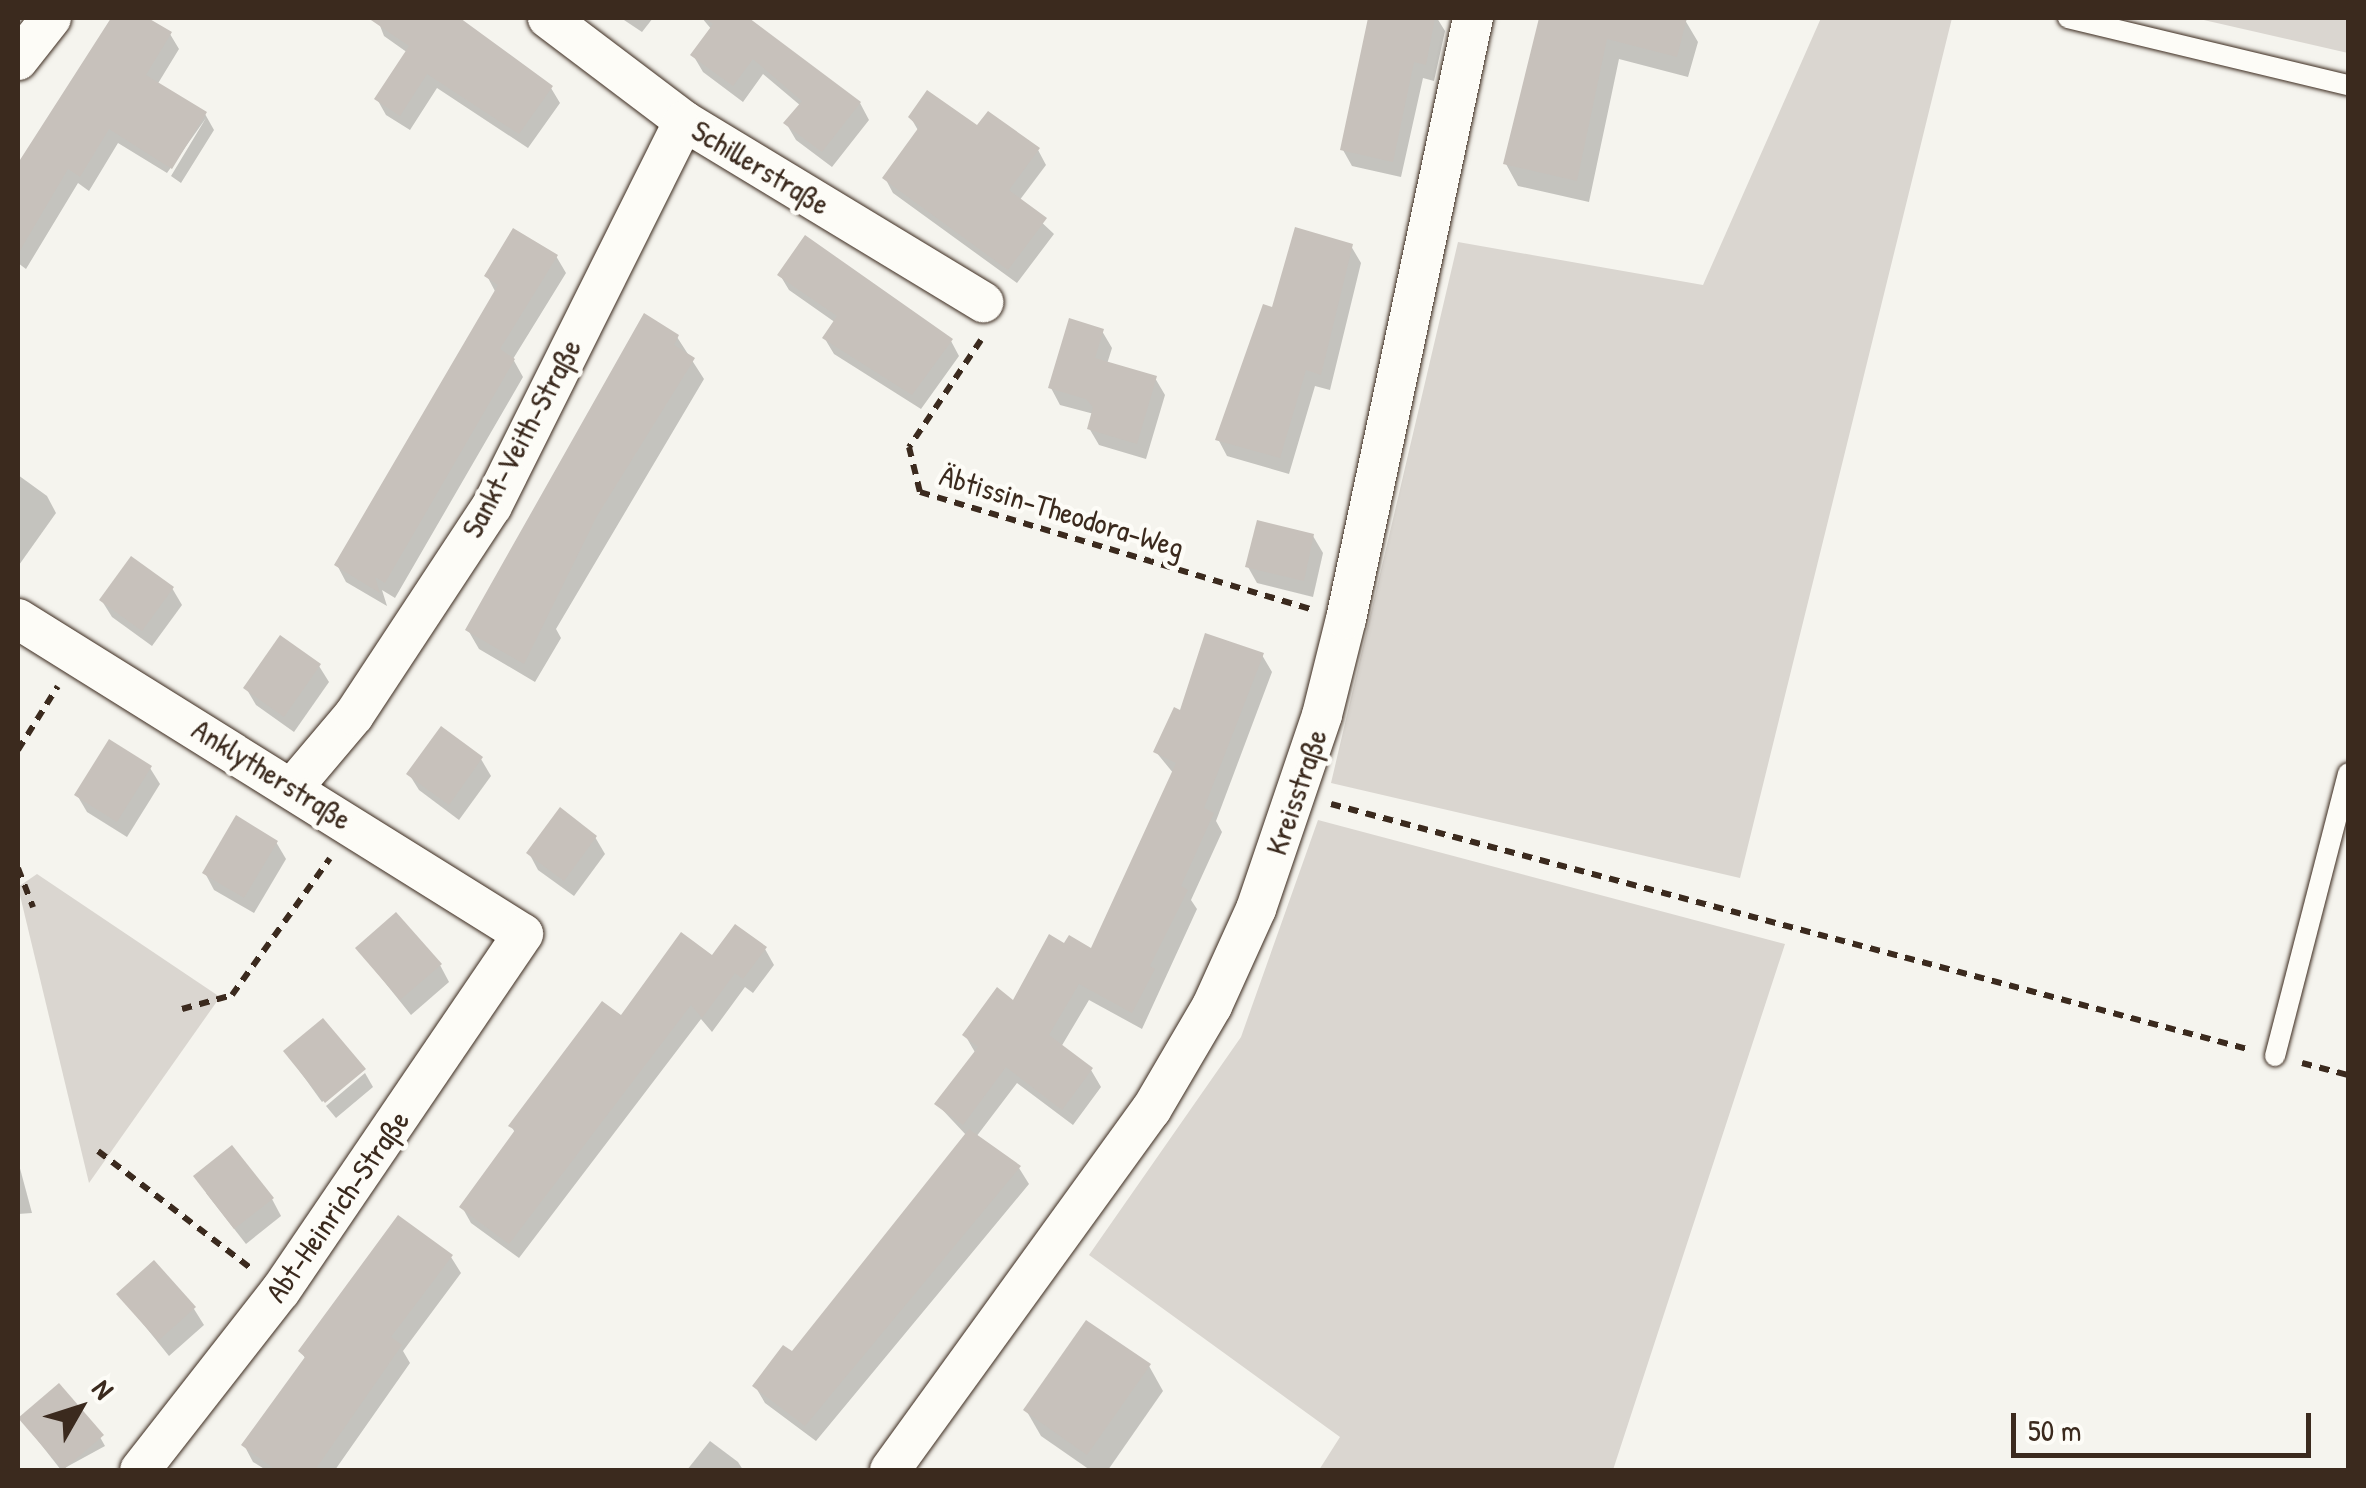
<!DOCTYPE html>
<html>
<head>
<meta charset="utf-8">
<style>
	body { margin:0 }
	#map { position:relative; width:2366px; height:1488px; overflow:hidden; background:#f5f4ee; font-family:"Patrick Hand",sans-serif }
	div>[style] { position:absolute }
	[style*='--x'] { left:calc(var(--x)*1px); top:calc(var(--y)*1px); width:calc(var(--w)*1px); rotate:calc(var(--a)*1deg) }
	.green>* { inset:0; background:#dad6d0 }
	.shadow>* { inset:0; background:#0003 }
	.building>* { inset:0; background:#c7c1bb }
	.path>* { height:6px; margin-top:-3px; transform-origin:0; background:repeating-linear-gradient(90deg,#3b2a1e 0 10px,transparent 0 18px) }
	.roads { filter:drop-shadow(0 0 2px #3b2a1e) drop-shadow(0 0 2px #3b2a1e) }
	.service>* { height:20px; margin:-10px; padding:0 10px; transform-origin:10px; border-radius:10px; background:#fdfcf7 }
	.minor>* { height:40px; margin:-20px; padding:0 20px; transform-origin:20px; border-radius:20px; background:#fdfcf7 }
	span { translate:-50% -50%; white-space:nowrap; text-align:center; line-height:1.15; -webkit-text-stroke:9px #fdfcf7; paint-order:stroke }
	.street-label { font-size:30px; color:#3b2a1e }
	.frame { position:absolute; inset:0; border:20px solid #3b2a1e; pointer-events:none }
	.north { position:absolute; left:30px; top:1358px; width:100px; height:100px; -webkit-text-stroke:8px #fdfcf7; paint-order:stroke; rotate:51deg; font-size:28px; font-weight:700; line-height:40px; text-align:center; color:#3b2a1e }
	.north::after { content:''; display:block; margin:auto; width:35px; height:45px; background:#3b2a1e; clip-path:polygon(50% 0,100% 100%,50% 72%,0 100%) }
	.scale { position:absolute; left:2011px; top:1413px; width:300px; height:45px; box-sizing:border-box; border:5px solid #3b2a1e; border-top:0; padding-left:12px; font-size:30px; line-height:35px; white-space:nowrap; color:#3b2a1e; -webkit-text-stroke:8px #fdfcf7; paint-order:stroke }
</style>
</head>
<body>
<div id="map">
	<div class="green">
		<div style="clip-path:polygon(1821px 18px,1952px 18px,1740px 878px,1331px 783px,1458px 242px,1703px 285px)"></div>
		<div style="clip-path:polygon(2195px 18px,2348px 18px,2348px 53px)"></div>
		<div style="clip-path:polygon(1318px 820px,1785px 944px,1613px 1470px,1319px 1470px,1340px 1437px,1089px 1255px,1241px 1037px)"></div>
		<div style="clip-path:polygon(37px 874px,220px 997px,89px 1183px,18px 887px)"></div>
	</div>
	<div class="shadow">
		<div style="clip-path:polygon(114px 18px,143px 18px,170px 34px,179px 49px,157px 85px,205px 114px,214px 130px,181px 183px,171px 176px,206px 118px,167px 173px,118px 143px,89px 191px,78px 183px,26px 269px,18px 263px,18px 167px)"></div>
		<div style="clip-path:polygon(377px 18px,454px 18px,551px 88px,560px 103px,528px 148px,437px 88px,410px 130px,386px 115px,377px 99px,408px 53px,384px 36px)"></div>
		<div style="clip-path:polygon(621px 18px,653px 18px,642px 32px)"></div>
		<div style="clip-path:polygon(702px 18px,746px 18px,860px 103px,869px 120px,832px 167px,796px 140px,786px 123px,801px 106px,763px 74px,743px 102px,703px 72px,693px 55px,712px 30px)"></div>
		<div style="clip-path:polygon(1371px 18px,1437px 18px,1445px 31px,1434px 81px,1423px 78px,1401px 177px,1352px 166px,1343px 150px)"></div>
		<div style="clip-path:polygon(1540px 18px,1676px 18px,1685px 20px,1698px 42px,1688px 77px,1619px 59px,1589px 202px,1518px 186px,1506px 164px)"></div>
		<div style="clip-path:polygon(911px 118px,1038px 150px,1046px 165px,1019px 201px,1054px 234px,1017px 283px,893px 193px,885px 178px,919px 132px)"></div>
		<div style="clip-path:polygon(1351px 246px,1361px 263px,1330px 390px,1315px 386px,1289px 474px,1227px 456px,1218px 439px,1274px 310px)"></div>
		<div style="clip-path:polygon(556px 256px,566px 273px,513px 359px,523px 377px,395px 598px,382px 590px,387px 606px,346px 582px,337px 565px,496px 293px,487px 276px)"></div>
		<div style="clip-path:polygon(780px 275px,951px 341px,959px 356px,921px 409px,834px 354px,825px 339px,836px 323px,789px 290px)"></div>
		<div style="clip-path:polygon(1102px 331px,1112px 348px,1107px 364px,1155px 378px,1165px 395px,1146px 459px,1099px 445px,1089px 428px,1094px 414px,1060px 405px,1051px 388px)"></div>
		<div style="clip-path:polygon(677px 337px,704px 379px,556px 629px,561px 638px,535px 682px,479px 649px,468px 630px)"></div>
		<div style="clip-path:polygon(18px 475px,47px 496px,56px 513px,19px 565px)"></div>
		<div style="clip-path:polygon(1313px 536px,1323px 553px,1313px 597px,1257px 583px,1248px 567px)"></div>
		<div style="clip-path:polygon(172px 588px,182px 605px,152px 646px,112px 617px,102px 601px)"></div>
		<div style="clip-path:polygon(1262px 655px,1272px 672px,1216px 821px,1222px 832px,1191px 900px,1197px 909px,1142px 1029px,1089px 1000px,1061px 1047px,1091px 1070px,1101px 1087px,1073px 1125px,1017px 1083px,976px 1137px,1019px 1168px,1029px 1184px,816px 1441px,765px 1403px,755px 1386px,792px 1354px,967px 1136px,937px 1104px,976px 1054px,965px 1035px,1014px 1003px,1065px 946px,1092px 952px,1174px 774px,1156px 752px,1181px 713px)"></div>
		<div style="clip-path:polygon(319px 666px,329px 682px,294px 732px,256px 705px,246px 688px)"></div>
		<div style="clip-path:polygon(481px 759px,491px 776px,459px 820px,419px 790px,409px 774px)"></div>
		<div style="clip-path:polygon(150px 768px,160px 784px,127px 837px,87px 812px,77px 795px)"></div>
		<div style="clip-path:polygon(595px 837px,605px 854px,574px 896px,538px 870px,529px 853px)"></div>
		<div style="clip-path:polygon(276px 842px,286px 859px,254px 913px,214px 890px,205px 873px)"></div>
		<div style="clip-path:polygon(358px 949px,440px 965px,449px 982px,411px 1015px)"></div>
		<div style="clip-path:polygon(765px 949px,774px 965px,753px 993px,745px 987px,712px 1032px,701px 1019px,519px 1258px,471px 1223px,462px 1207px,516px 1134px,511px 1126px,621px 1018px,712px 958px)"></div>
		<div style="clip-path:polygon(286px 1052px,362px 1069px,322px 1102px)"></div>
		<div style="clip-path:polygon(365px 1073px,373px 1087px,336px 1118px,326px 1106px)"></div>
		<div style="clip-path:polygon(18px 1161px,32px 1213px,18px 1214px)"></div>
		<div style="clip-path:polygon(206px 1193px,272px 1199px,281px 1216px,246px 1244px)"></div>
		<div style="clip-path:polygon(451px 1257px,461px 1273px,403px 1351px,410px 1363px,335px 1470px,266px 1470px,253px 1462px,244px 1445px,306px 1360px,301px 1351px)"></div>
		<div style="clip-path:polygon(119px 1294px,194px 1309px,204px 1325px,169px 1356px)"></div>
		<div style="clip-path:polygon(1149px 1366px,1163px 1391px,1108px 1470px,1090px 1470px,1041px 1436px,1026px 1410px)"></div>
		<div style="clip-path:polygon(21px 1419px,96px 1430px,105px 1446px,61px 1470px)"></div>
		<div style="clip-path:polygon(710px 1441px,738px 1462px,743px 1470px,687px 1470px)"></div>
	</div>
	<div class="building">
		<div style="clip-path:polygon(111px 18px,148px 18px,172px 32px,146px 75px,207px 112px,172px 169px,109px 129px,80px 177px,68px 169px,18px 254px,18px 163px)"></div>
		<div style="clip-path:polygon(368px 18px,460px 18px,553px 86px,519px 134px,427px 74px,400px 116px,374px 99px,409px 46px)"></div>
		<div style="clip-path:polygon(705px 18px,749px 18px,861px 102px,822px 152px,783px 123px,802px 101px,753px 59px,733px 86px,690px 55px,713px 24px)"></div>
		<div style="clip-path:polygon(1368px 18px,1435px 18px,1426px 65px,1414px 62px,1393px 162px,1340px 150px)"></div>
		<div style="clip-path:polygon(1539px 18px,1687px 18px,1677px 57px,1607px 39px,1577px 181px,1503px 164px)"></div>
		<div style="clip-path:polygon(927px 90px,977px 125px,988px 111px,1040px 148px,1009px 190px,1047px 218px,1008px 270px,882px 178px,919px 127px,908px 117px)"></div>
		<div style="clip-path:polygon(1295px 227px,1353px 244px,1321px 375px,1306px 370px,1280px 458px,1215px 440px,1263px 304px,1272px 307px)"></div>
		<div style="clip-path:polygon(513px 228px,558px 255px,500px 349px,515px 359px,385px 583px,375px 577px,380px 593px,334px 565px,498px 285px,484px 276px)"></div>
		<div style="clip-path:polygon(805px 235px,953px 339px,912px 395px,822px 338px,837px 316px,777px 275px)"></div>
		<div style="clip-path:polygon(644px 313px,679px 335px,674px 345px,695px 358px,597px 516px,524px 664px,465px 630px)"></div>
		<div style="clip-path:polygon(1069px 318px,1104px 329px,1095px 358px,1157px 376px,1137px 444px,1087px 429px,1093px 407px,1086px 399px,1048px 388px)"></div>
		<div style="clip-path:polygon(1257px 520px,1314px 534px,1304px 581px,1245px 567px)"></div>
		<div style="clip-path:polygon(131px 556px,174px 587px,142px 631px,99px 600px)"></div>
		<div style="clip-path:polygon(1205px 633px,1264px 653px,1204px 808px,1214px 813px,1181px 886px,1188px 890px,1150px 966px,1155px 969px,1132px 1013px,1079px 984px,1049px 1035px,1093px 1068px,1062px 1110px,1006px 1067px,963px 1125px,934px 1104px,978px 1047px,962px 1035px,997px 987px,1013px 1000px,1049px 934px,1064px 943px,1069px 935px,1091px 948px,1176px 763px,1153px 752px,1174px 707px,1180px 710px)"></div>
		<div style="clip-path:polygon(280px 635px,321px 664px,284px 717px,243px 688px)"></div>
		<div style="clip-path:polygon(441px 726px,483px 757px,449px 805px,406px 774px)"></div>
		<div style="clip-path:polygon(109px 739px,152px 766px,117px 822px,74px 795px)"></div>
		<div style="clip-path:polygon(560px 807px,597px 836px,564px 881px,526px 853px)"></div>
		<div style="clip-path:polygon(236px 815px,278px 841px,244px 898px,202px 873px)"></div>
		<div style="clip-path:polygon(396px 912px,442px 964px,400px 1000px,355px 948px)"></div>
		<div style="clip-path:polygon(735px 924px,767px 947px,743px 979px,735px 973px,702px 1018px,691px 1005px,509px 1244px,459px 1207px,515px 1130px,508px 1126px,602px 1001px,621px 1015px,681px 932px,712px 955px)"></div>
		<div style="clip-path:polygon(323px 1018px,366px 1069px,325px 1103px,283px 1051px)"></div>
		<div style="clip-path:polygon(969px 1129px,1021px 1166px,805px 1426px,752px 1386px,783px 1345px,792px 1351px)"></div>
		<div style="clip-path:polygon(232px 1145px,274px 1198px,234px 1229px,193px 1176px)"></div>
		<div style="clip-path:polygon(398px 1215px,453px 1255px,391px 1337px,402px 1345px,315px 1470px,276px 1470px,241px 1445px,305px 1357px,298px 1351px)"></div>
		<div style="clip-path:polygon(154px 1260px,196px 1307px,158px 1341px,116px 1294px)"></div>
		<div style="clip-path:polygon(1086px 1320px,1151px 1364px,1087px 1455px,1023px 1410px)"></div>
		<div style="clip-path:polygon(59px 1383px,104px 1435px,63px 1470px,18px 1418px)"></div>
	</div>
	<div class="path">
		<div style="--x:981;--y:340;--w:129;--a:123.9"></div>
		<div style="--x:909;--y:447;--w:46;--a:76.3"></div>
		<div style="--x:920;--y:492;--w:408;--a:16.7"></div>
		<div style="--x:18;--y:750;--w:75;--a:-58"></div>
		<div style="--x:1331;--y:804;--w:948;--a:14.97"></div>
		<div style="--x:18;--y:868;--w:42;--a:69"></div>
		<div style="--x:182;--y:1009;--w:52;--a:-15.6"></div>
		<div style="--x:232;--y:995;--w:168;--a:-54.4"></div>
		<div style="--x:2302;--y:1063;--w:48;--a:14.6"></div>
		<div style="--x:98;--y:1151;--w:194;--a:37.5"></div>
	</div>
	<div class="roads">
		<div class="service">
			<div style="--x:2068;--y:18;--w:288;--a:13.5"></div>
			<div style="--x:2275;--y:1056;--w:292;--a:-75.5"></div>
		</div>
		<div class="minor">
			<div style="--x:548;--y:18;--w:171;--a:37.1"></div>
			<div style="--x:684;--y:121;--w:350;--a:31.2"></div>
			<div style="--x:18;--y:60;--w:53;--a:-51.8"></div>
			<div style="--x:18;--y:619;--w:595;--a:31.95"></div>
			<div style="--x:523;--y:934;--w:432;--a:124.2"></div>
			<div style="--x:280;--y:1291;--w:227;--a:128"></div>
			<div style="--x:294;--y:786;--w:93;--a:-49.8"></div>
			<div style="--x:354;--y:715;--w:250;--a:-56.6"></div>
			<div style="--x:492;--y:506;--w:430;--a:-63.5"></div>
			<div style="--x:890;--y:1470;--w:445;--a:-54.1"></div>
			<div style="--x:1151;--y:1110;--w:121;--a:-59.6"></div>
			<div style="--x:1212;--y:1006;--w:107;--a:-65.6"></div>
			<div style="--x:1256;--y:909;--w:205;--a:-71.2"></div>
			<div style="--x:1322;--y:715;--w:99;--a:-76"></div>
			<div style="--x:1346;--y:619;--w:614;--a:-78.07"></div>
		</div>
	</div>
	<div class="street-label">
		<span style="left:761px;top:167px;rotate:31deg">Schillerstraße</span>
		<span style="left:521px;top:438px;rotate:-62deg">Sankt-Veith-Straße</span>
		<span style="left:1062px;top:511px;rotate:17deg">Äbtissin-Theodora-Weg</span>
		<span style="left:272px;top:774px;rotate:32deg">Anklytherstraße</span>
		<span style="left:1296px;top:792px;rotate:-71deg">Kreisstraße</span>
		<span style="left:337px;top:1206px;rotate:-55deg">Abt-Heinrich-Straße</span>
	</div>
	<div class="frame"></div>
	<div class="north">N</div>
	<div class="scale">50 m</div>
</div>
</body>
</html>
